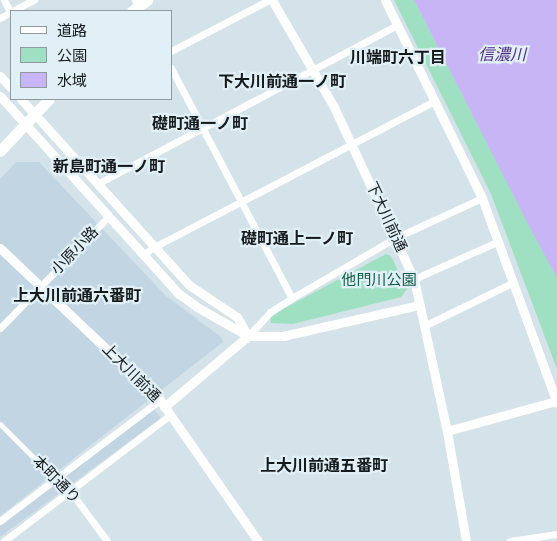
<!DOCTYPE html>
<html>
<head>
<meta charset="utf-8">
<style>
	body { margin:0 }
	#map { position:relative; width:557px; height:541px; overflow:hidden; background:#d4e2e9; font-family:"DejaVu Sans","Noto Sans JP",sans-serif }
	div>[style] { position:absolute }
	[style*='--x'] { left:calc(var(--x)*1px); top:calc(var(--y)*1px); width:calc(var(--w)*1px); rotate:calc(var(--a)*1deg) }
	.built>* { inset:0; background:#c1d6e2 }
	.green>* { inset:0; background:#a0e0c2 }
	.water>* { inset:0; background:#c8b5f5 }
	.pedestrian>* { height:5px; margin:-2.5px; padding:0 2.5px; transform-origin:2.5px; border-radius:2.5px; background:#fff }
	.minor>* { height:7px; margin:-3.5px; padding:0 3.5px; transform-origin:3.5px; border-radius:3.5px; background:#fff }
	.tertiary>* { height:9px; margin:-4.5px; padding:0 4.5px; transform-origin:4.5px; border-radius:4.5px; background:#fff }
	.trunk>* { height:11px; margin:-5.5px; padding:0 5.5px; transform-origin:5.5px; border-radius:5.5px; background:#fff }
	span { translate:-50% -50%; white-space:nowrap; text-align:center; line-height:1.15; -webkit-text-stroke:4.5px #e1eff6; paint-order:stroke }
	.street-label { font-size:15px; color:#151a1c }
	.park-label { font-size:15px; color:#0c5e42 }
	.water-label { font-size:16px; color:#512c87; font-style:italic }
	.neighbourhood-label { font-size:16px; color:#151a1c; font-weight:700 }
	.legend { position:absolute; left:10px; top:10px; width:162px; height:90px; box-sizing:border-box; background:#e1eff6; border:1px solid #8f9a9f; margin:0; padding:6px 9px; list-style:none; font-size:15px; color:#151a1c }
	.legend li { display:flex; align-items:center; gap:10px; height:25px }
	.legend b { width:25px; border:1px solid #8f9a9f }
</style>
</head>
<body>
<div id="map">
	<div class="built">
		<div style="clip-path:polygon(16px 162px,39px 162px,166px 296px,221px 337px,223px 342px,0 516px,0 179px)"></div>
		<div style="clip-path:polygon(154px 409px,161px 418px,0 537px,0 523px)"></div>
	</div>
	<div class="green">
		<div style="clip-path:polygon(394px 0,414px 0,557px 278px,557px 369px,491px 194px)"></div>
		<div style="clip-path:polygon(386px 254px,391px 256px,407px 289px,401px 297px,293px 324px,271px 323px,270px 318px,283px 309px)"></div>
	</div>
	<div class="water">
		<div style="clip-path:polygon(414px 0,557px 0,557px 278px,530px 228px)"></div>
	</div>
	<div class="pedestrian">
		<div style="--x:0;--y:424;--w:79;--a:45"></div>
	</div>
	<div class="minor">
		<div style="--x:4;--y:0;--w:15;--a:62"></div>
		<div style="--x:135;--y:0;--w:13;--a:61"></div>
		<div style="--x:12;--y:11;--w:25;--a:-27"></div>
		<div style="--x:0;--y:18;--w:13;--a:-29"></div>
		<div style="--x:171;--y:51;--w:110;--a:-27.5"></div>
		<div style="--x:171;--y:68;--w:260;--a:62.3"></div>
		<div style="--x:97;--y:184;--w:340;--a:-27.9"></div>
		<div style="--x:143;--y:255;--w:14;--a:-36"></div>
		<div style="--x:154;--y:247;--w:317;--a:-27.5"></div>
		<div style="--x:414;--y:279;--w:93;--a:-24.1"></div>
		<div style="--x:424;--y:326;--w:100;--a:-26.1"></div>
		<div style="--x:0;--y:328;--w:155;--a:-45.8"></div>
		<div style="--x:248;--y:336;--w:33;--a:-47"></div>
		<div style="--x:270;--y:312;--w:26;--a:-32"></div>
		<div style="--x:292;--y:298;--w:119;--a:-30.2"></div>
		<div style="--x:395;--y:238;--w:96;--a:-24.7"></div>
		<div style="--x:56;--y:480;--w:19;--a:39"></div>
		<div style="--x:71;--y:492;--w:61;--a:53.7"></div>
		<div style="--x:0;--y:521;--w:201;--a:-37.1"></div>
		<div style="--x:4;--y:541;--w:208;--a:-37.2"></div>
		<div style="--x:510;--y:541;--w:48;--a:-8.5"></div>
	</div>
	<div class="tertiary">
		<div style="--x:272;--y:0;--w:124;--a:59.9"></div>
		<div style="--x:334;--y:107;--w:190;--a:65.1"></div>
		<div style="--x:414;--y:279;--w:156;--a:77.8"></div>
		<div style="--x:447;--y:431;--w:112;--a:80.2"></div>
		<div style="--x:385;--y:0;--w:220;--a:63.9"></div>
		<div style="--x:482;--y:198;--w:218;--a:69.9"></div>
		<div style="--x:0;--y:76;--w:16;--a:47"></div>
		<div style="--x:0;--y:96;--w:266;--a:47.9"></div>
		<div style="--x:178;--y:293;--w:24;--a:36"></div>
		<div style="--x:197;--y:307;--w:59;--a:29.6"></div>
		<div style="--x:21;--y:99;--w:251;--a:47.9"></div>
		<div style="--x:189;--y:285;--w:58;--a:33.7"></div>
		<div style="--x:237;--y:317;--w:22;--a:60"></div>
		<div style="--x:0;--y:248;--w:221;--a:43.5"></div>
		<div style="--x:160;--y:400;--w:172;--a:55.2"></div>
		<div style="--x:164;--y:407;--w:110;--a:-40.2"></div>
		<div style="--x:248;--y:336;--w:35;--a:0"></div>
		<div style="--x:283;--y:336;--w:140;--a:-12.8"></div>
		<div style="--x:447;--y:431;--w:113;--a:-15.4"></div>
	</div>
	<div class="trunk">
		<div style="--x:132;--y:11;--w:19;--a:-36"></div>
		<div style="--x:0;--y:151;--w:71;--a:-46.7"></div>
	</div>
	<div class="street-label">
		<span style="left:386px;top:217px;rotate:65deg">下大川前通</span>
		<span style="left:75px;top:251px;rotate:-46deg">小原小路</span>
		<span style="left:131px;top:373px;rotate:45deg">上大川前通</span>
		<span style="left:56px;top:480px;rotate:45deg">本町通り</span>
	</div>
	<div class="park-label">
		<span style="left:379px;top:281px">他門川公園</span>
	</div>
	<div class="water-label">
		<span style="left:502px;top:55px">信濃川</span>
	</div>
	<div class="neighbourhood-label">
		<span style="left:398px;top:58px">川端町六丁目</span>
		<span style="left:282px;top:82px">下大川前通一ノ町</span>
		<span style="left:200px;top:124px">礎町通一ノ町</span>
		<span style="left:109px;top:167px">新島町通一ノ町</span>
		<span style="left:297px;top:239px">礎町通上一ノ町</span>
		<span style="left:77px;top:296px">上大川前通六番町</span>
		<span style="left:324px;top:466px">上大川前通五番町</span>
	</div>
	<ul class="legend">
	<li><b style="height:6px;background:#fff"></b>道路</li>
	<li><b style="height:14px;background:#a0e0c2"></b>公園</li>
	<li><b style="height:14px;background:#c8b5f5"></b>水域</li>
	</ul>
</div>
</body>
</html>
